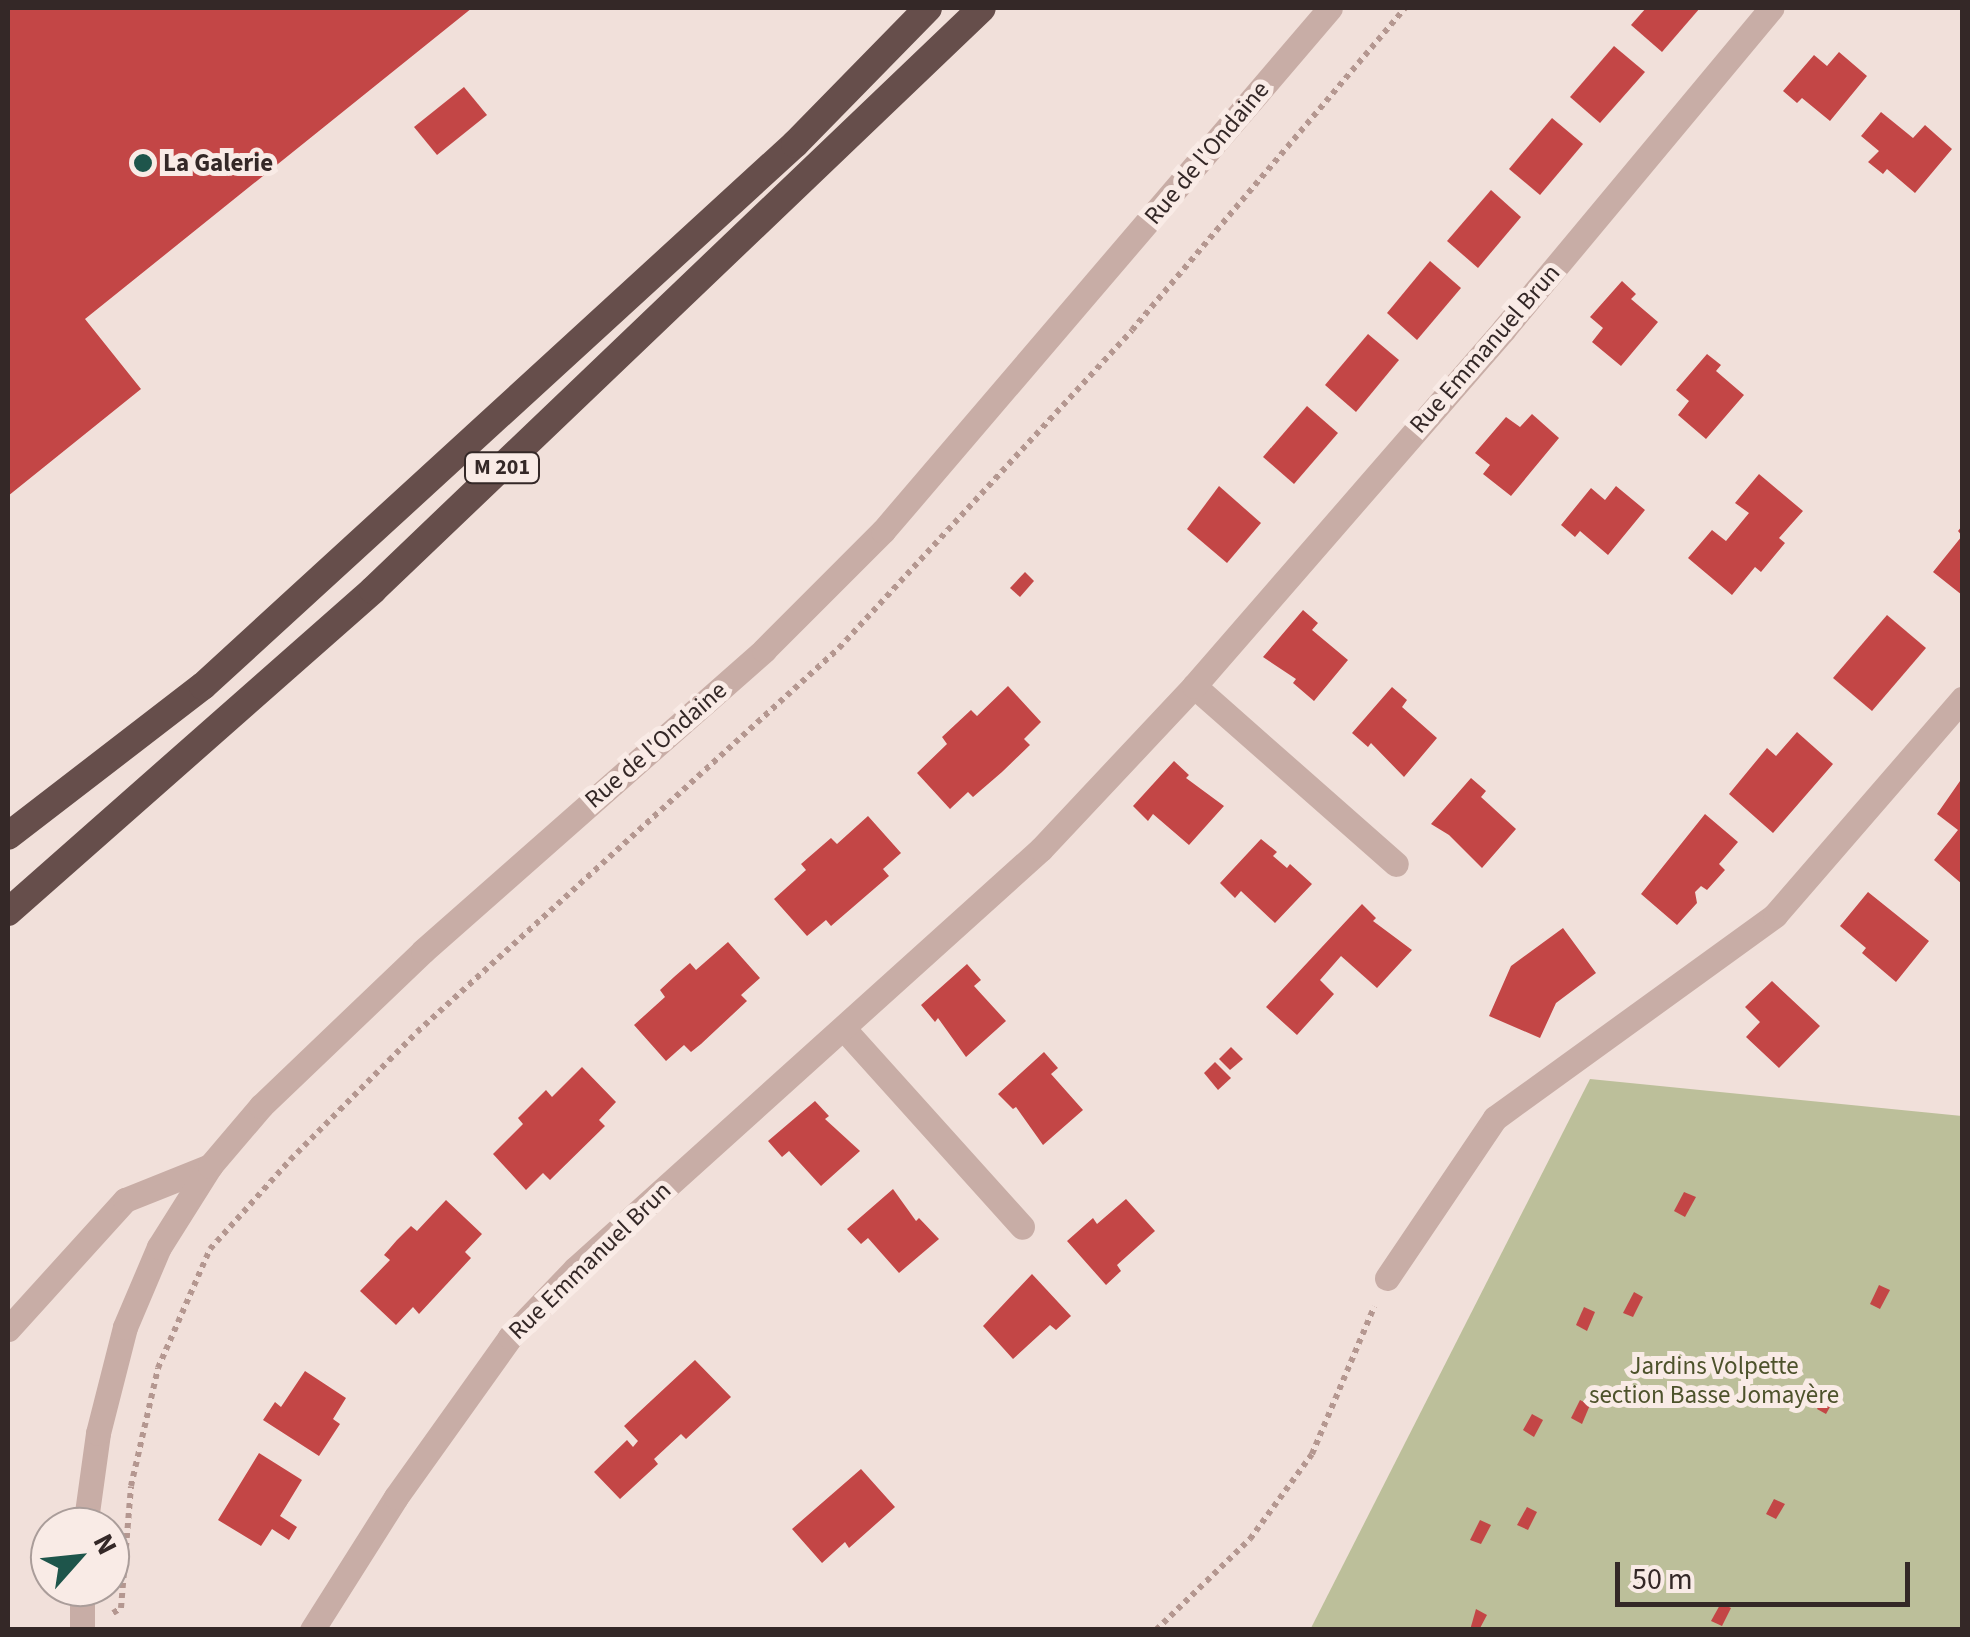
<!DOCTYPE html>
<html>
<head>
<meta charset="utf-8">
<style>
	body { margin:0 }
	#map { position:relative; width:1970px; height:1637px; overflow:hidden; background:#f1e0da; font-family:"Source Sans 3",sans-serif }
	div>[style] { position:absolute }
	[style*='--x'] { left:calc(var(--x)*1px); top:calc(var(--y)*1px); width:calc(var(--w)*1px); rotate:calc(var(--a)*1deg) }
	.green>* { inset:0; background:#bcbf9a }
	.building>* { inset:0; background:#c34646 }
	.path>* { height:6px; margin-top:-3px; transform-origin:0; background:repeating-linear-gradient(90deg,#b49790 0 5px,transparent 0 10px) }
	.minor>* { height:25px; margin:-12.5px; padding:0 12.5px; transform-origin:12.5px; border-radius:12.5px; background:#c8ada6 }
	.trunk>* { height:28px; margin:-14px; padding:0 14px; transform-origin:14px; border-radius:14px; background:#664e4b }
	.dots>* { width:28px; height:28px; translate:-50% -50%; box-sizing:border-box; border:5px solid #f9ebe6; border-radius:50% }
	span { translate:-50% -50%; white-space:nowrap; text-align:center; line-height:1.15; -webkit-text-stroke:10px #f9ebe6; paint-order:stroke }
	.shield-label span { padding:2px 8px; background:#f9ebe6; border:2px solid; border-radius:8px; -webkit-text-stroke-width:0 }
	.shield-label { font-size:22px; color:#342827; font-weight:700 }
	.street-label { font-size:25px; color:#342827 }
	.poi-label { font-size:25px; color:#342827; font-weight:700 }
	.left { translate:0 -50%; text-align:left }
	.park-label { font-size:25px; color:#4d522b }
	.frame { position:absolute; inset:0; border:10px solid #342827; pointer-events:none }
	.north { position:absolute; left:30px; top:1507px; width:100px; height:100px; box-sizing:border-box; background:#f9ebe6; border:2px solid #aa9d9a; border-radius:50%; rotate:63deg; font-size:28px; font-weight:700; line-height:40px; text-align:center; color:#342827 }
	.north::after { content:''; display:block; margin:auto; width:35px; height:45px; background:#1e554b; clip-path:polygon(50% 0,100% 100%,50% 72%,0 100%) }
	.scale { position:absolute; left:1615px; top:1562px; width:295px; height:45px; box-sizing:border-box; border:5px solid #342827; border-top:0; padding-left:12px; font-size:30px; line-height:35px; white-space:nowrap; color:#342827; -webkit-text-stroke:8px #f9ebe6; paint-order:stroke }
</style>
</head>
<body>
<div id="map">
	<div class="green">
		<div style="clip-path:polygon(1590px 1079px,1962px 1116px,1962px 1629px,1310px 1630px)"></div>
	</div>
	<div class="building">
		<div style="clip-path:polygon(8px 8px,472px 8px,85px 319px,141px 389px,8px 496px)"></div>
		<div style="clip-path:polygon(1646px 8px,1700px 8px,1662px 52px,1631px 25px)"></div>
		<div style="clip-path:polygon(1614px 46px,1645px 72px,1600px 123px,1570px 97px)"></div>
		<div style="clip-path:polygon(1839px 52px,1867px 76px,1830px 121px,1802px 98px,1797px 103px,1783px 91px,1814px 55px,1827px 66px)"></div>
		<div style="clip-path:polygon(464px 87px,487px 115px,437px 155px,414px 127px)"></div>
		<div style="clip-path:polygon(1881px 112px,1913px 138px,1925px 125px,1952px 149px,1915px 193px,1887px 169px,1883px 174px,1868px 162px,1879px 151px,1861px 136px)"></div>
		<div style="clip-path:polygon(1552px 118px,1583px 144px,1540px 195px,1509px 169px)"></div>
		<div style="clip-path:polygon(1491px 190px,1521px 217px,1478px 268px,1447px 241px)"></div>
		<div style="clip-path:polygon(1430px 261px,1461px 288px,1417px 340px,1387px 313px)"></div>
		<div style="clip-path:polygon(1622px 281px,1636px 294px,1631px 299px,1658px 322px,1621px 366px,1592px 342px,1603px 328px,1590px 317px)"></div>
		<div style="clip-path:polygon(1368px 334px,1399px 360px,1356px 412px,1325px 385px)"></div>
		<div style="clip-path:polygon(1707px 354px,1721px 365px,1716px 371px,1744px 395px,1706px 439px,1678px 415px,1689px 401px,1676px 390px)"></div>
		<div style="clip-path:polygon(1307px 406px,1338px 433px,1294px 484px,1263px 457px)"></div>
		<div style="clip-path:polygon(1532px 414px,1559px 438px,1511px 496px,1483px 474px,1490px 465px,1475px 453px,1506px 417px,1520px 427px)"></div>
		<div style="clip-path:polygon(1759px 474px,1803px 511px,1779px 538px,1785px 543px,1761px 572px,1755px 567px,1732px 595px,1688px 558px,1712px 530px,1726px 541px,1749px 513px,1735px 503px)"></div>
		<div style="clip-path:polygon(1219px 486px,1261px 523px,1227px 563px,1187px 529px)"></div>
		<div style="clip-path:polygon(1616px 486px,1645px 510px,1608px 555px,1580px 531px,1575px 537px,1561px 525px,1591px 488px,1605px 500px)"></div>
		<div style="clip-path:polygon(1962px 526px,1962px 595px,1933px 572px,1962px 536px,1958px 531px)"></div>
		<div style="clip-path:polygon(1025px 572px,1034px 581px,1020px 597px,1010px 588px)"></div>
		<div style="clip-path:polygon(1303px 610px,1318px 623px,1312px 630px,1348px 660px,1314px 701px,1293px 683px,1296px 679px,1263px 657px)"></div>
		<div style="clip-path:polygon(1887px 615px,1926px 648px,1872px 711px,1833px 678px)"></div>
		<div style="clip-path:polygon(1008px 686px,1041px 722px,1024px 739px,1030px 745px,1002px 772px,973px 797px,968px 792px,950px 809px,917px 773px,947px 744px,942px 737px,971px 710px,977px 716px)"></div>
		<div style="clip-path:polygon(1392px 687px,1407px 700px,1402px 707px,1437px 738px,1404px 777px,1371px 743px,1368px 747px,1352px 733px)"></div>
		<div style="clip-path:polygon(1797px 732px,1833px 764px,1773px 833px,1729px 794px,1767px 748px,1776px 756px)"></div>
		<div style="clip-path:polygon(1174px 761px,1189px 775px,1186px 778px,1224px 806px,1189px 845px,1153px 814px,1148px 821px,1133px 806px)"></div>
		<div style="clip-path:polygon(1471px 778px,1486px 791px,1481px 797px,1516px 829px,1482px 868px,1449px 835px,1431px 824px)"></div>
		<div style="clip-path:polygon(1960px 781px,1962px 783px,1962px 884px,1934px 860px,1958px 830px,1937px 814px)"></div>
		<div style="clip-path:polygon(1705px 814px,1738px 842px,1719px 864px,1725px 870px,1707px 890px,1701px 886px,1695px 892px,1697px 903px,1677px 925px,1641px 894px)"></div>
		<div style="clip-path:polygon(868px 816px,901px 853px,883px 869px,889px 876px,831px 926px,826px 920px,807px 936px,774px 899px,806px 870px,801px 864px,831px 838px,837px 844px)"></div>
		<div style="clip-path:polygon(1261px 839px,1277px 852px,1273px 856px,1287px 868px,1290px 864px,1312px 884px,1275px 923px,1241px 891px,1235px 898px,1220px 883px)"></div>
		<div style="clip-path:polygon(1868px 892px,1929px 941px,1896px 982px,1862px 953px,1866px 948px,1840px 926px)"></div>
		<div style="clip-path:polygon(1362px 904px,1376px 918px,1373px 921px,1412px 950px,1377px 988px,1341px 956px,1320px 980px,1334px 994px,1297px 1035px,1266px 1007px)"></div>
		<div style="clip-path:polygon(1563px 928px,1596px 973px,1556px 1003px,1540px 1038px,1489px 1016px,1511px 966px)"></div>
		<div style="clip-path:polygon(728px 942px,760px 978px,741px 995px,747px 1001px,701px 1044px,691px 1052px,684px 1045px,666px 1061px,634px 1025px,665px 997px,660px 990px,674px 977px,690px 963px,696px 970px)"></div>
		<div style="clip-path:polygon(967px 964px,981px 980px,974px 986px,1006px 1021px,966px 1057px,938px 1018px,935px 1022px,921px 1005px)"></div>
		<div style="clip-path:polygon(1772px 981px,1820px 1026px,1779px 1068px,1746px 1037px,1760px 1022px,1745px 1007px)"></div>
		<div style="clip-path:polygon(1231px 1047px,1243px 1059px,1230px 1070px,1219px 1059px)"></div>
		<div style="clip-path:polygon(1044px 1052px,1058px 1068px,1051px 1074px,1083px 1110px,1043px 1145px,1016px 1107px,1013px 1109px,998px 1094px)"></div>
		<div style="clip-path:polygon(1215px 1062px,1231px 1078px,1218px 1090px,1204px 1073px)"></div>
		<div style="clip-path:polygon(582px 1067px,616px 1102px,599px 1120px,605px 1126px,550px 1180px,543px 1173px,526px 1190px,493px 1154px,523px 1124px,518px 1118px,546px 1090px,552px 1097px)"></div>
		<div style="clip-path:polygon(815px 1101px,829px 1116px,825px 1119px,860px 1151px,821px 1186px,789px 1151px,782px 1157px,768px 1141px)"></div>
		<div style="clip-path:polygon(893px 1189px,916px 1221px,919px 1218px,939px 1239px,899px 1273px,868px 1238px,861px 1244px,847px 1229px)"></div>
		<div style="clip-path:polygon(1684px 1192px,1696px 1197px,1685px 1217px,1674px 1211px)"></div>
		<div style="clip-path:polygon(1126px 1199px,1155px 1231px,1117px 1265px,1121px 1271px,1106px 1285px,1067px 1241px,1093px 1218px,1097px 1224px)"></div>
		<div style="clip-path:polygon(446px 1200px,482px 1234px,465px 1252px,471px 1258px,419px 1314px,413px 1307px,396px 1325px,360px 1291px,390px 1260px,384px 1255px,397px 1240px,411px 1226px,417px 1231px)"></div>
		<div style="clip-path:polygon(1032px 1274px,1071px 1316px,1056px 1330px,1050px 1325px,1013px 1359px,983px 1326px)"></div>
		<div style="clip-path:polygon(1879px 1285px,1890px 1290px,1880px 1309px,1870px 1304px)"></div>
		<div style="clip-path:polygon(1634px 1292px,1643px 1297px,1633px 1317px,1623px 1313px)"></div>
		<div style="clip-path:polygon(1584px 1307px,1595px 1312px,1587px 1331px,1576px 1325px)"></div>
		<div style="clip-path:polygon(695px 1360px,731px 1397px,686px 1439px,681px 1434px,654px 1459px,658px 1464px,620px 1499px,594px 1472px,627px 1440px,633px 1447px,638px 1441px,624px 1426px)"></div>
		<div style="clip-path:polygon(305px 1371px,346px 1398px,333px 1419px,340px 1424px,319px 1456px,263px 1420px,275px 1402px,281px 1407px)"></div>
		<div style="clip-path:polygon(1826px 1393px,1835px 1398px,1826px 1414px,1817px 1409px)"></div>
		<div style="clip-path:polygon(1580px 1400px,1590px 1405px,1582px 1424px,1571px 1418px)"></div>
		<div style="clip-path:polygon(1532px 1414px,1543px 1420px,1534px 1437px,1523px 1430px)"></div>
		<div style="clip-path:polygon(259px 1453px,302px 1480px,280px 1516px,297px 1527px,289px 1540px,272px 1529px,261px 1546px,218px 1520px)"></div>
		<div style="clip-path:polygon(861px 1469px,895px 1507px,849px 1548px,845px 1542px,822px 1563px,792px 1529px)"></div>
		<div style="clip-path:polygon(1774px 1499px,1785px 1504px,1776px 1519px,1766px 1514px)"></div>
		<div style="clip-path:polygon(1527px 1507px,1537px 1512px,1528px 1530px,1517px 1525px)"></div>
		<div style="clip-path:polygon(1480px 1520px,1491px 1525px,1481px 1544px,1470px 1540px)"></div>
		<div style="clip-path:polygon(1721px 1603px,1731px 1608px,1722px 1626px,1711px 1621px)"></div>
		<div style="clip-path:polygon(1476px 1609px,1487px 1615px,1479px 1630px,1470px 1630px)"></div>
	</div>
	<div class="path">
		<div style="--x:113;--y:1613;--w:9;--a:-32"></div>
		<div style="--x:121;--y:1608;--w:122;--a:-85.3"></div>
		<div style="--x:131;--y:1486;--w:121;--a:-77.1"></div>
		<div style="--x:158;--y:1368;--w:130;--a:-66.4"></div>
		<div style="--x:210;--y:1249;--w:120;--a:-48"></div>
		<div style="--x:290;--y:1160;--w:180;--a:-45.2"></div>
		<div style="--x:417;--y:1032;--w:571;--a:-42.3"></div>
		<div style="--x:839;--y:648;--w:432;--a:-47.3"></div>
		<div style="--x:1132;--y:330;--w:422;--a:-49.7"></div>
		<div style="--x:1156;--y:1630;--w:131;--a:-44.1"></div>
		<div style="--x:1250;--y:1539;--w:105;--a:-53.9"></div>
		<div style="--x:1312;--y:1454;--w:160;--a:-67.1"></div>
	</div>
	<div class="minor">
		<div style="--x:1194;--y:686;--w:269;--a:41.4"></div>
		<div style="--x:844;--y:1029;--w:266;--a:48"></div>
		<div style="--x:1387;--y:1278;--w:193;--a:-56"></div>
		<div style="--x:1495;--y:1118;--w:346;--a:-35.9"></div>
		<div style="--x:1775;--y:915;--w:286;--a:-49.1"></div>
		<div style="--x:8;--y:1329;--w:174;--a:-47.8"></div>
		<div style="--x:125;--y:1200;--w:92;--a:-21.8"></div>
		<div style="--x:85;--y:1527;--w:95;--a:-82.1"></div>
		<div style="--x:98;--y:1433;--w:109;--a:-75.7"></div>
		<div style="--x:125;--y:1327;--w:87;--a:-67"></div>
		<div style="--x:159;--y:1247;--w:96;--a:-57.8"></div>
		<div style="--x:210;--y:1166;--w:79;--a:-49.6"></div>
		<div style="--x:261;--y:1106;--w:224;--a:-43.7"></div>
		<div style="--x:423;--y:951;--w:455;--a:-41.4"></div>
		<div style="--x:764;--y:650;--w:168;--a:-45"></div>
		<div style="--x:883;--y:531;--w:688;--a:-49.48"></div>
		<div style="--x:82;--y:1587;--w:43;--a:90"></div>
		<div style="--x:312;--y:1630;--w:157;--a:-57.7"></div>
		<div style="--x:396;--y:1497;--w:196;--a:-54.5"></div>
		<div style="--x:510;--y:1337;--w:94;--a:-46.3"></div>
		<div style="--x:575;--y:1269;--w:627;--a:-42.03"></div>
		<div style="--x:1041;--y:849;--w:224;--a:-46.8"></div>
		<div style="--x:1194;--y:686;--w:473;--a:-49"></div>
		<div style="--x:1504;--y:329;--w:418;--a:-50.2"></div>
	</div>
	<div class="trunk">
		<div style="--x:8;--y:836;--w:246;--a:-37.6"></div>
		<div style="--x:203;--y:686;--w:803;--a:-42.48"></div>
		<div style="--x:795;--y:144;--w:190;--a:-45.6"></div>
		<div style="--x:8;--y:912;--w:487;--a:-41.4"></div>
		<div style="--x:373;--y:590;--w:842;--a:-43.7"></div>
	</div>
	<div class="dots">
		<div style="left:143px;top:163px;background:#1e554b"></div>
	</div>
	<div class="shield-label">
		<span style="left:502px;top:468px">M 201</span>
	</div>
	<div class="street-label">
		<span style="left:1207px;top:153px;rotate:-50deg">Rue de l'Ondaine</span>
		<span style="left:1485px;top:349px;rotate:-49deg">Rue Emmanuel Brun</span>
		<span style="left:656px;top:745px;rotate:-41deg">Rue de l'Ondaine</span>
		<span style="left:590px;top:1261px;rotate:-44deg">Rue Emmanuel Brun</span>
	</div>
	<div class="poi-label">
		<span class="left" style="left:163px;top:163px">La Galerie</span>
	</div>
	<div class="park-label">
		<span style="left:1714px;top:1381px">Jardins Volpette<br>section Basse Jomayère</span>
	</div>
	<div class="frame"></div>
	<div class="north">N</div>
	<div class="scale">50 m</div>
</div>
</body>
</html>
